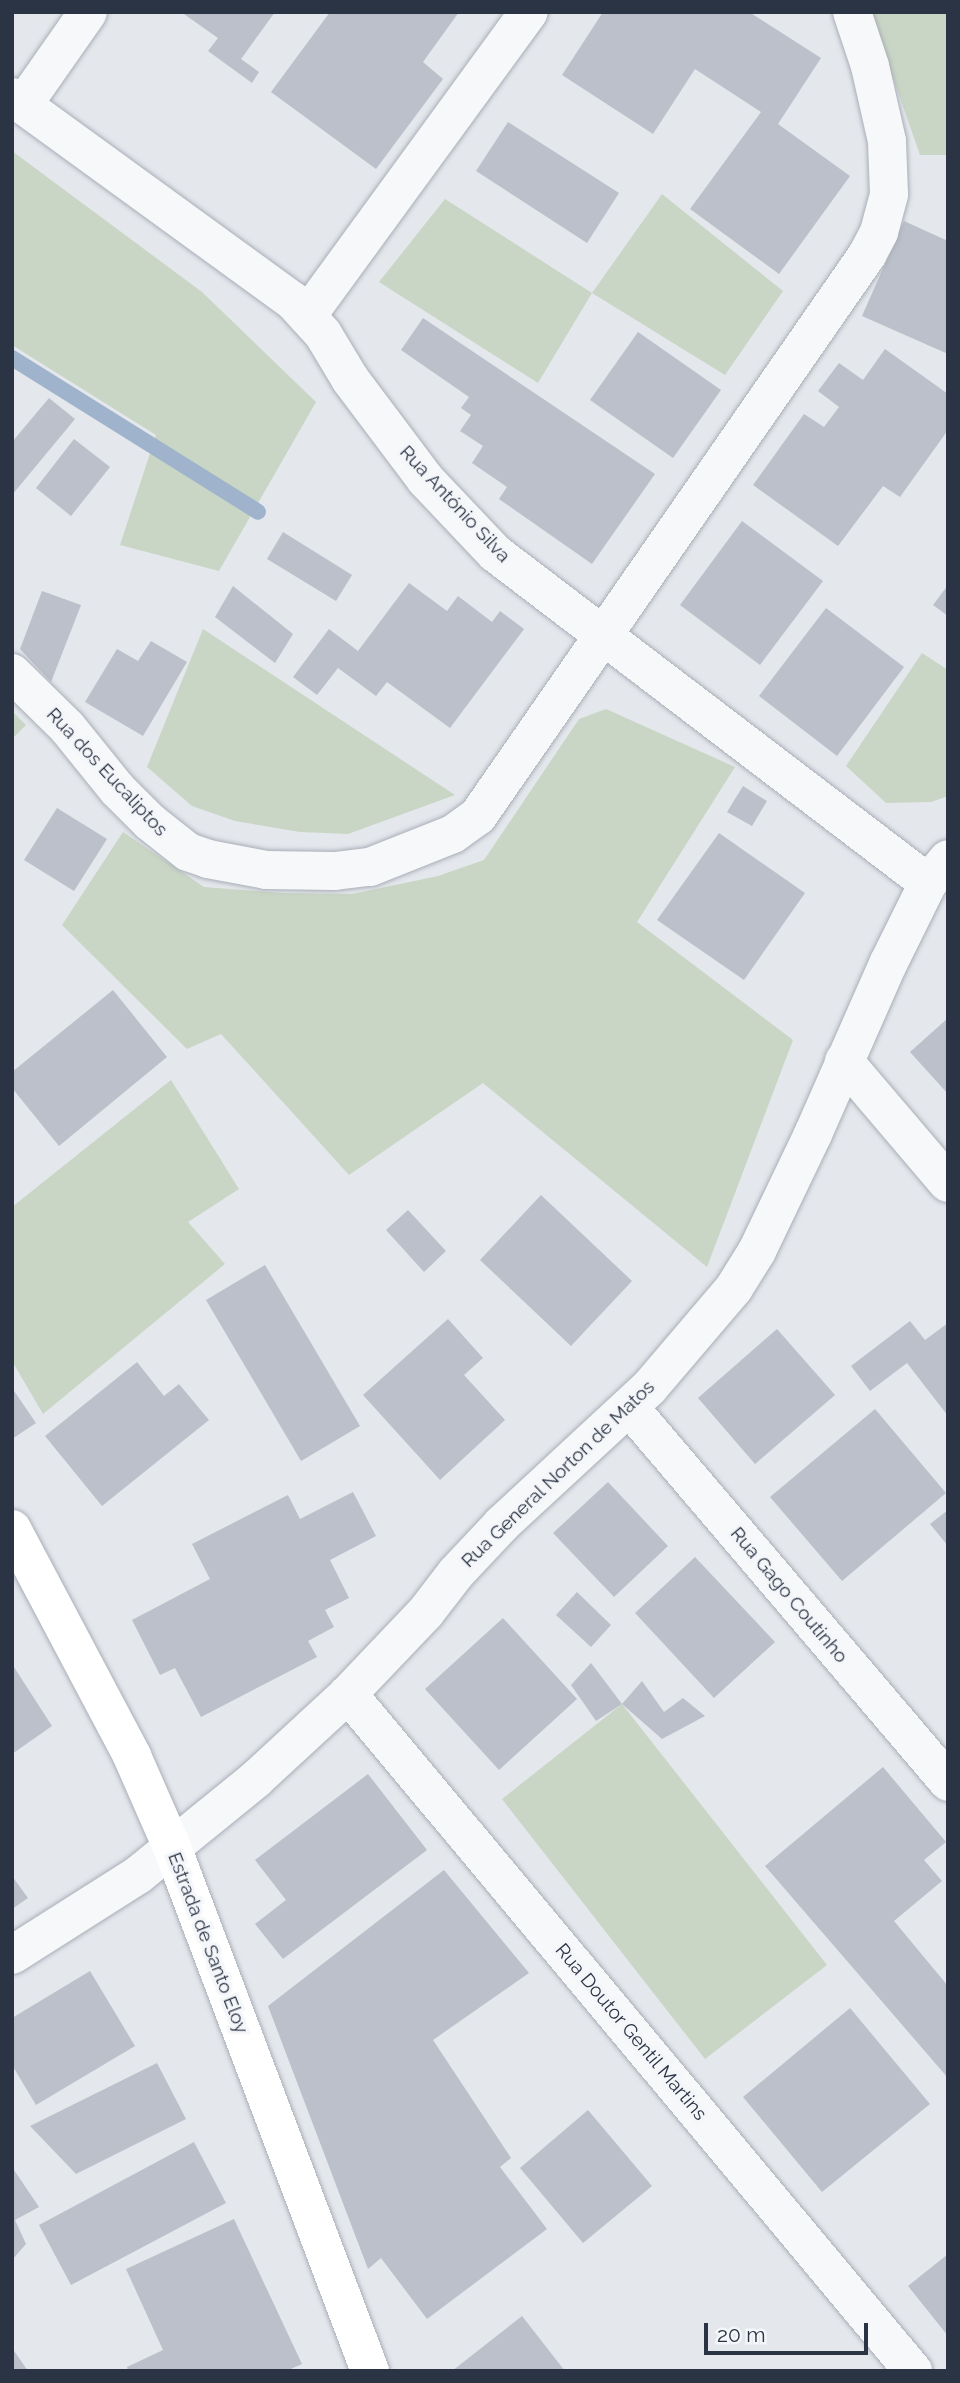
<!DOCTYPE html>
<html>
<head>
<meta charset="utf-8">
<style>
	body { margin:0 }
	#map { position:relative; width:960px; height:2383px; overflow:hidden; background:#e4e7ec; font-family:Raleway,sans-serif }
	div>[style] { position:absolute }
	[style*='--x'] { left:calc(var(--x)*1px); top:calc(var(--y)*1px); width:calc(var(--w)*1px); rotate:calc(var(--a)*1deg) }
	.green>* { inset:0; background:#c9d6c5 }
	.stream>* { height:16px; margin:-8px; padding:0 8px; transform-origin:8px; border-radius:8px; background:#9fb4cc }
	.building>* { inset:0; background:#bbc0ca }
	.roads { filter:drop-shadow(0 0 2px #a9aeb7) drop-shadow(0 0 2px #a9aeb7) }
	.minor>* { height:38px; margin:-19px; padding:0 19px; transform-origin:19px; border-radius:19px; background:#f7f8fa }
	.major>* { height:38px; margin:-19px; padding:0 19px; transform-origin:19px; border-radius:19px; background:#fff }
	span { translate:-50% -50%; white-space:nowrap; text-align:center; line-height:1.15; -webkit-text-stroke:7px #f4f6f9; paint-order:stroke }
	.street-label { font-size:19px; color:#2b3445 }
	.frame { position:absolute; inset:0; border:14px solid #2b3445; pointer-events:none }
	.scale { position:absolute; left:704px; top:2323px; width:164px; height:32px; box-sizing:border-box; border:4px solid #2b3445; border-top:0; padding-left:9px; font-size:21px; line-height:24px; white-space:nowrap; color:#2b3445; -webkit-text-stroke:5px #f4f6f9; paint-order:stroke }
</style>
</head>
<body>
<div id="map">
	<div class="green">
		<div style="clip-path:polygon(870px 12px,948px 12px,948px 155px,920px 155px)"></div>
		<div style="clip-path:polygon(12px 151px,202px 292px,316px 402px,219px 571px,120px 545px,156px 435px,12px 345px)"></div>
		<div style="clip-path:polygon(662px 194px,783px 291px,725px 375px,592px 293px,538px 383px,379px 282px,445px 199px,592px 293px)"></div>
		<div style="clip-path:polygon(203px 629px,455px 795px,348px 834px,300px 832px,235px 821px,192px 806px,147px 767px)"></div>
		<div style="clip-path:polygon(922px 653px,948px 670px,948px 796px,931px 802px,886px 803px,846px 766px)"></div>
		<div style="clip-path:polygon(606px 709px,735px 767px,637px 922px,793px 1040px,707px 1267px,483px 1083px,349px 1175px,221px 1034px,187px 1049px,62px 925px,123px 832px,204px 887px,282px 893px,352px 894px,438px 876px,484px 860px,579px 719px)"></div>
		<div style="clip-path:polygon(12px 711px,26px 725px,12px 739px)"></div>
		<div style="clip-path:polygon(171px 1080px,239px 1189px,188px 1222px,225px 1264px,43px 1414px,12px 1361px,12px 1207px)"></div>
		<div style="clip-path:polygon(622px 1704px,827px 1965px,705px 2059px,502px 1799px)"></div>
	</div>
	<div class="stream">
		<div style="--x:12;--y:358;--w:290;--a:32"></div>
	</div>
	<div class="building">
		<div style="clip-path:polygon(181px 12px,275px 12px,241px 59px,259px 72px,252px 83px,208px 51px,218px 38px)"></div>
		<div style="clip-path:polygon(330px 12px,459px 12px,423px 62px,443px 79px,376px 169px,271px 92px)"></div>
		<div style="clip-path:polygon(603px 12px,749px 12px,821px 58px,778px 124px,850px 176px,779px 274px,690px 209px,761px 112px,695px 69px,653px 134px,562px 75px)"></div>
		<div style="clip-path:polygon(508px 122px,619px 193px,587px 243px,476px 171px)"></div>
		<div style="clip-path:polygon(904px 221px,948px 241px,948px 354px,862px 316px)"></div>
		<div style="clip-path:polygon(423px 318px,655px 474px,592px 564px,499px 499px,507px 487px,472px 463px,483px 446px,460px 431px,471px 415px,461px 408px,469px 397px,401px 350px)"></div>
		<div style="clip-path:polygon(638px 332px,721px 390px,673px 458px,590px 400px)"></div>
		<div style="clip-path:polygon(885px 349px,948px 394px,948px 430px,900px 497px,883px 486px,838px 546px,753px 485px,804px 414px,824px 427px,839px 407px,818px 391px,839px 363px,863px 380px)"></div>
		<div style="clip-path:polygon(49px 398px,75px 419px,12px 495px,12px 442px)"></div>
		<div style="clip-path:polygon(74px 439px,110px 467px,71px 516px,36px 488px)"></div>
		<div style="clip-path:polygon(742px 521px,823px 581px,760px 665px,680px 605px)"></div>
		<div style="clip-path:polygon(283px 532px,352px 575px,336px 601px,267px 559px)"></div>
		<div style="clip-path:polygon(409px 583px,447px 611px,458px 596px,492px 622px,500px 611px,524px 629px,450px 728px,387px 682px,376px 696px,338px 668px,317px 695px,293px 677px,329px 629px,358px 651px)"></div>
		<div style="clip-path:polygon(948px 585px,948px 616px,933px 605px)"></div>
		<div style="clip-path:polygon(233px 586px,293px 634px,275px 663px,215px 617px)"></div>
		<div style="clip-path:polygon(42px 591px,81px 605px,51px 682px,20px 649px)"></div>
		<div style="clip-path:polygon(826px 608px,904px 667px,837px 756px,759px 696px)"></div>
		<div style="clip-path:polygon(151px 641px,187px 662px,143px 736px,85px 702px,117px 649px,138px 661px)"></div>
		<div style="clip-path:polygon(743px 786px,767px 801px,752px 826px,727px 812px)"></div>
		<div style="clip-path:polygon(57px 808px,107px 839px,74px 891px,24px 860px)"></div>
		<div style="clip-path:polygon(719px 833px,805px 893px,744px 980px,657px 920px)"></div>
		<div style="clip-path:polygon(113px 990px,167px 1057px,59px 1146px,12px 1088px,12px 1072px)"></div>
		<div style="clip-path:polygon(948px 1018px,948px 1094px,910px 1052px)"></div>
		<div style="clip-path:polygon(541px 1195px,632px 1281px,571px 1346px,480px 1260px)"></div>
		<div style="clip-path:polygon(408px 1210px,446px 1251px,424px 1272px,386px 1230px)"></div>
		<div style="clip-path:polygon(265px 1265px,360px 1426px,301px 1461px,206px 1300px)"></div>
		<div style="clip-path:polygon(448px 1319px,483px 1358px,464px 1375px,505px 1420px,440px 1480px,363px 1395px)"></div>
		<div style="clip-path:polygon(910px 1321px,925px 1340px,948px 1323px,948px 1416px,907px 1363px,870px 1391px,851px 1366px)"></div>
		<div style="clip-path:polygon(777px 1329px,835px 1395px,755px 1464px,698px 1398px)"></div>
		<div style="clip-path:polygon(137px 1362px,164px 1396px,179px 1384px,209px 1420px,102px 1506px,45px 1436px)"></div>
		<div style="clip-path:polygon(12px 1388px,36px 1423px,12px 1439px)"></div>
		<div style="clip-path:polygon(875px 1409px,946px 1493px,842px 1581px,770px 1497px)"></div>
		<div style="clip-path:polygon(608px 1482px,668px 1546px,614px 1597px,553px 1533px)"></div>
		<div style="clip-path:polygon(353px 1492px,376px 1536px,330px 1560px,349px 1598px,325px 1610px,334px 1627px,308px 1641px,317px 1657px,201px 1717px,175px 1668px,160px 1675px,132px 1620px,210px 1579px,192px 1544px,288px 1495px,300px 1519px)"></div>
		<div style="clip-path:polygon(948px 1510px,948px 1546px,930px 1524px)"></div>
		<div style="clip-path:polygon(695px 1557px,775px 1642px,714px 1698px,635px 1613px)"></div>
		<div style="clip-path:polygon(577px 1592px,611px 1625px,591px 1647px,556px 1615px)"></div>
		<div style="clip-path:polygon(503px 1618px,577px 1699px,499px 1770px,425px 1689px)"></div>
		<div style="clip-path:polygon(591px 1663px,622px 1704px,596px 1721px,571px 1685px)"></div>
		<div style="clip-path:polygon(12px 1664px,52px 1726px,12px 1754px)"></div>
		<div style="clip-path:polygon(642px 1681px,664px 1712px,683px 1698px,705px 1716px,662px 1739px,622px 1704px)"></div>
		<div style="clip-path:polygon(883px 1767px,946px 1842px,924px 1860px,942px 1881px,894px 1921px,948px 1986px,948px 2078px,765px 1866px)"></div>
		<div style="clip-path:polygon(368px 1774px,427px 1850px,283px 1959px,255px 1924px,286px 1900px,255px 1860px)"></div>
		<div style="clip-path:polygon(444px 1870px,529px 1973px,433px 2040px,511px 2158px,500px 2167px,547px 2229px,427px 2319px,381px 2258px,368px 2269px,268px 2006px)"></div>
		<div style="clip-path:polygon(12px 1876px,28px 1898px,12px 1909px)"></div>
		<div style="clip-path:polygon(90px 1971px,135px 2046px,36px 2105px,12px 2065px,12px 2018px)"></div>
		<div style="clip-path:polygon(850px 2008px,930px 2104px,822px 2192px,743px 2097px)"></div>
		<div style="clip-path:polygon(157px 2063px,186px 2119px,76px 2174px,30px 2126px)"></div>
		<div style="clip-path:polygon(588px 2110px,652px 2186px,583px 2243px,520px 2168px)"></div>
		<div style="clip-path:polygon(194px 2142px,226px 2203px,71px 2285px,39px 2225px)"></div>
		<div style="clip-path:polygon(12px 2167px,39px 2207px,15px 2220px,26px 2244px,12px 2260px)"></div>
		<div style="clip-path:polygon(234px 2219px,302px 2364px,286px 2371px,128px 2371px,127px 2367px,163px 2350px,126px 2269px)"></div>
		<div style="clip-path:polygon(948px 2254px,948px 2336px,908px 2286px)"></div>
		<div style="clip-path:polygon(522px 2316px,565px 2371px,452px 2371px)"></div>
		<div style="clip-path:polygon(12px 2348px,28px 2371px,12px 2371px)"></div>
	</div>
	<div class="roads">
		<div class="minor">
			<div style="--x:12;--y:97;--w:347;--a:36"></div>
			<div style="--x:293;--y:301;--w:45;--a:47.7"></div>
			<div style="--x:323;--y:334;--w:52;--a:59"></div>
			<div style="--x:350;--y:379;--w:125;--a:53.1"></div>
			<div style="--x:425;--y:479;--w:102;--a:46.6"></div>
			<div style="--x:495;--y:553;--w:544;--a:37.31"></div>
			<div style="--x:23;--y:105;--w:113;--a:-55"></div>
			<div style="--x:307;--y:316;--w:376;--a:-53.9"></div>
			<div style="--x:12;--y:673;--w:77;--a:44.5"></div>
			<div style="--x:67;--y:727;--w:80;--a:51.1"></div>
			<div style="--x:117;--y:789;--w:47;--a:45"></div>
			<div style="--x:150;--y:822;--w:48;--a:38.3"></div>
			<div style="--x:188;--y:852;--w:21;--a:19"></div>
			<div style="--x:208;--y:859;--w:59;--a:10.7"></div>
			<div style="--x:266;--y:870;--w:69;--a:0.8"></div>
			<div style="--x:335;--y:871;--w:35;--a:-7"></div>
			<div style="--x:370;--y:867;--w:89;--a:-21.7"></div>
			<div style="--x:453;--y:834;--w:31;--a:-36"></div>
			<div style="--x:478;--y:816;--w:683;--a:-55.26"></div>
			<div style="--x:867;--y:255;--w:26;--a:-62"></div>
			<div style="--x:879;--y:232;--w:39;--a:-75"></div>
			<div style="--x:889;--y:194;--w:53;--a:-92.2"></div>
			<div style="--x:887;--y:141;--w:77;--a:-102.8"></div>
			<div style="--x:870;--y:66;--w:57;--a:-108.4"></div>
			<div style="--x:844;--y:1061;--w:160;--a:49.6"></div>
			<div style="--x:630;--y:1408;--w:491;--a:49.6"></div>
			<div style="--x:348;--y:1694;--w:882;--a:50.15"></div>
			<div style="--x:12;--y:1955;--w:149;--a:-32.4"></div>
			<div style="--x:138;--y:1875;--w:152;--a:-39.1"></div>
			<div style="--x:256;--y:1779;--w:125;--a:-42.7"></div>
			<div style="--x:348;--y:1694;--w:113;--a:-46.4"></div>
			<div style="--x:426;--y:1612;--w:49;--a:-52.4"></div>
			<div style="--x:456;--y:1573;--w:67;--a:-46.8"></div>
			<div style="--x:502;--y:1524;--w:200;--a:-42.8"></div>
			<div style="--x:649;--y:1388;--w:131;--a:-49.6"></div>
			<div style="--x:734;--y:1288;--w:44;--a:-58.1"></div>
			<div style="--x:757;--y:1251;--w:130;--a:-64.4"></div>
			<div style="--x:813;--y:1134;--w:186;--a:-66.2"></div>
			<div style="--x:888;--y:964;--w:90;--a:-63.7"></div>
			<div style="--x:928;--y:883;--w:31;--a:-50"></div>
		</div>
		<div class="major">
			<div style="--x:12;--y:1529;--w:257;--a:62.1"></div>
			<div style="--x:132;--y:1756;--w:99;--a:66.3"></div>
			<div style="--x:172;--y:1847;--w:560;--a:69.3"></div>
		</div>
	</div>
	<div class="street-label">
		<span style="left:455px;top:504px;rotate:47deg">Rua António Silva</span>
		<span style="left:107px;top:772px;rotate:47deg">Rua dos Eucaliptos</span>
		<span style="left:558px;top:1474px;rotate:-44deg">Rua General Norton de Matos</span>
		<span style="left:789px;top:1595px;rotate:50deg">Rua Gago Coutinho</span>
		<span style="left:208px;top:1943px;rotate:69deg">Estrada de Santo Eloy</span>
		<span style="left:631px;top:2032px;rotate:50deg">Rua Doutor Gentil Martins</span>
	</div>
	<div class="frame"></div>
	<div class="scale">20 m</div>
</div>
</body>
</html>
